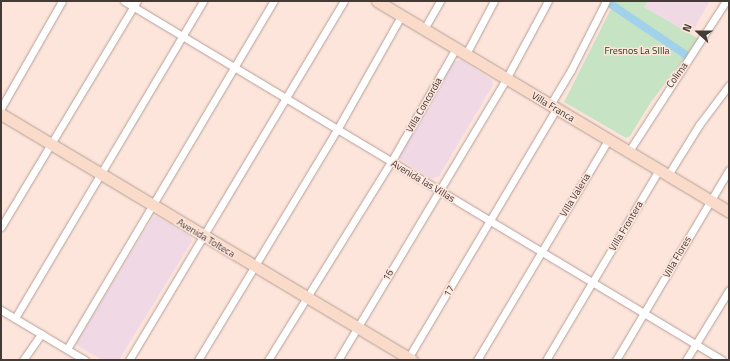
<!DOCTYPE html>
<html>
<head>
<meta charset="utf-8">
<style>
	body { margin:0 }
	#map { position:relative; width:730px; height:361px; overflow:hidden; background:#fde5db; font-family:"Titillium Web",sans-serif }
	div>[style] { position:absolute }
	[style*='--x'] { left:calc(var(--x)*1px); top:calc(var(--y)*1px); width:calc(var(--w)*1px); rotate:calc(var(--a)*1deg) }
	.education>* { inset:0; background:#f0d9e5 }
	.green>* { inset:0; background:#c6e3c4 }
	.canal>* { height:8px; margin:-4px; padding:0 4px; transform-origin:4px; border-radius:4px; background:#a2d1eb }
	.roads { filter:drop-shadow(0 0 1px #b59f96) drop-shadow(0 0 1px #b59f96) }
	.street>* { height:7px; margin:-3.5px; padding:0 3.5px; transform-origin:3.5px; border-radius:3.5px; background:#fff }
	.secondary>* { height:11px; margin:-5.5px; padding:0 5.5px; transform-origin:5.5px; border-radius:5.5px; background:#fadbca }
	span { translate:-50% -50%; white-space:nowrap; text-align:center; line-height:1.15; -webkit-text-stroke:3px #fde5db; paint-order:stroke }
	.park-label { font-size:10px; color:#174617 }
	.street-label { font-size:10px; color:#443a36 }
	.frame { position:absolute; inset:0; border:2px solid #443a36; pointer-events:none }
	.north { position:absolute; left:678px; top:12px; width:40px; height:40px; -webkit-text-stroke:3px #fde5db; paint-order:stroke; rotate:291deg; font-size:11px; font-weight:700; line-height:16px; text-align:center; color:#443a36 }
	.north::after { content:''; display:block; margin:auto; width:14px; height:18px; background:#443a36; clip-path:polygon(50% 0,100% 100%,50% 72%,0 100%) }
</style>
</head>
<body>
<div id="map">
	<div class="education">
		<div style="clip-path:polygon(648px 1px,710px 1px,691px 34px,644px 7px)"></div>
		<div style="clip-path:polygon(461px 60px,492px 80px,493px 85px,439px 176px,432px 179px,400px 159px,398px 154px,454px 62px)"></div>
		<div style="clip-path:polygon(156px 216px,190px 236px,192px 241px,119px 360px,102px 360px,77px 345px,77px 342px,153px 217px)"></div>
	</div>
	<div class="green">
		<div style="clip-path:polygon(615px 1px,648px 1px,644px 7px,699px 39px,651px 102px,630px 136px,626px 138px,564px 102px)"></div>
	</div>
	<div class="canal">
		<div style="--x:606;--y:1;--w:97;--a:34"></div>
	</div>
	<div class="roads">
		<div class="street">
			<div style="--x:124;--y:1;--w:697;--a:30.98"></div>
			<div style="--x:424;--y:29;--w:32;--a:-60"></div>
			<div style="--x:466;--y:54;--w:60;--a:-62.2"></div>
			<div style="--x:550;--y:105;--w:41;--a:-59"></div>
			<div style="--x:571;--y:70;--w:77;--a:-63.1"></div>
			<div style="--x:1;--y:108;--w:123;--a:-60.3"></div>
			<div style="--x:629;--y:151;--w:179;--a:-57.1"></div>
			<div style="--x:668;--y:175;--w:59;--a:-58.2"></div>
			<div style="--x:699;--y:125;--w:50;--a:-53.1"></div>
			<div style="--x:1;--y:227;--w:264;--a:-59"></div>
			<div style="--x:1;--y:310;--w:98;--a:30.8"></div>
			<div style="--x:15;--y:318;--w:369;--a:-59.3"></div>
			<div style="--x:67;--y:349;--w:405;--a:-59.3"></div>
			<div style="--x:23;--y:360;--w:32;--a:-55"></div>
			<div style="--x:129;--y:360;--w:418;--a:-59.1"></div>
			<div style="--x:198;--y:360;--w:271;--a:-58.9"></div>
			<div style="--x:338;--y:128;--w:129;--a:-60.6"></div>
			<div style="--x:268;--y:360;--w:233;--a:-58.2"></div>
			<div style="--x:391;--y:162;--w:131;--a:-60.3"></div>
			<div style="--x:338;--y:360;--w:327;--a:-59.1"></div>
			<div style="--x:506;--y:79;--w:89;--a:-61.7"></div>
			<div style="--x:407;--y:360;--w:292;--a:-59.3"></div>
			<div style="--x:477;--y:360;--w:257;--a:-59.2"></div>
			<div style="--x:546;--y:360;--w:221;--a:-59.3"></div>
			<div style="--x:616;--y:360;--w:221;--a:-59.3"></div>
			<div style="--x:686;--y:360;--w:82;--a:-58.4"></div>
		</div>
		<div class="secondary">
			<div style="--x:377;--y:1;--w:410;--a:30.9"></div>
			<div style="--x:1;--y:114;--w:479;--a:30.9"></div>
		</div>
	</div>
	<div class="park-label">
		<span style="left:637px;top:51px">Fresnos La SIlla</span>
	</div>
	<div class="street-label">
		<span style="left:677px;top:75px;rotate:-54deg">Colima</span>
		<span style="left:424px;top:105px;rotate:-60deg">Villa Concordia</span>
		<span style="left:553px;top:107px;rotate:31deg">Villa Franca</span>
		<span style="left:423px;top:181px;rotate:31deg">Avenida las Villas</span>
		<span style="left:575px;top:195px;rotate:-59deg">Villa Valeria</span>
		<span style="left:626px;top:226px;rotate:-59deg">Villa Frontera</span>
		<span style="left:206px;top:238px;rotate:31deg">Avenida Tolteca</span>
		<span style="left:677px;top:257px;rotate:-60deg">Villa Flores</span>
		<span style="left:388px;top:275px;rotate:-59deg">16</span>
		<span style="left:449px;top:291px;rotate:-59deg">17</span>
	</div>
	<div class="frame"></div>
	<div class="north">N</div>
</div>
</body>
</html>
